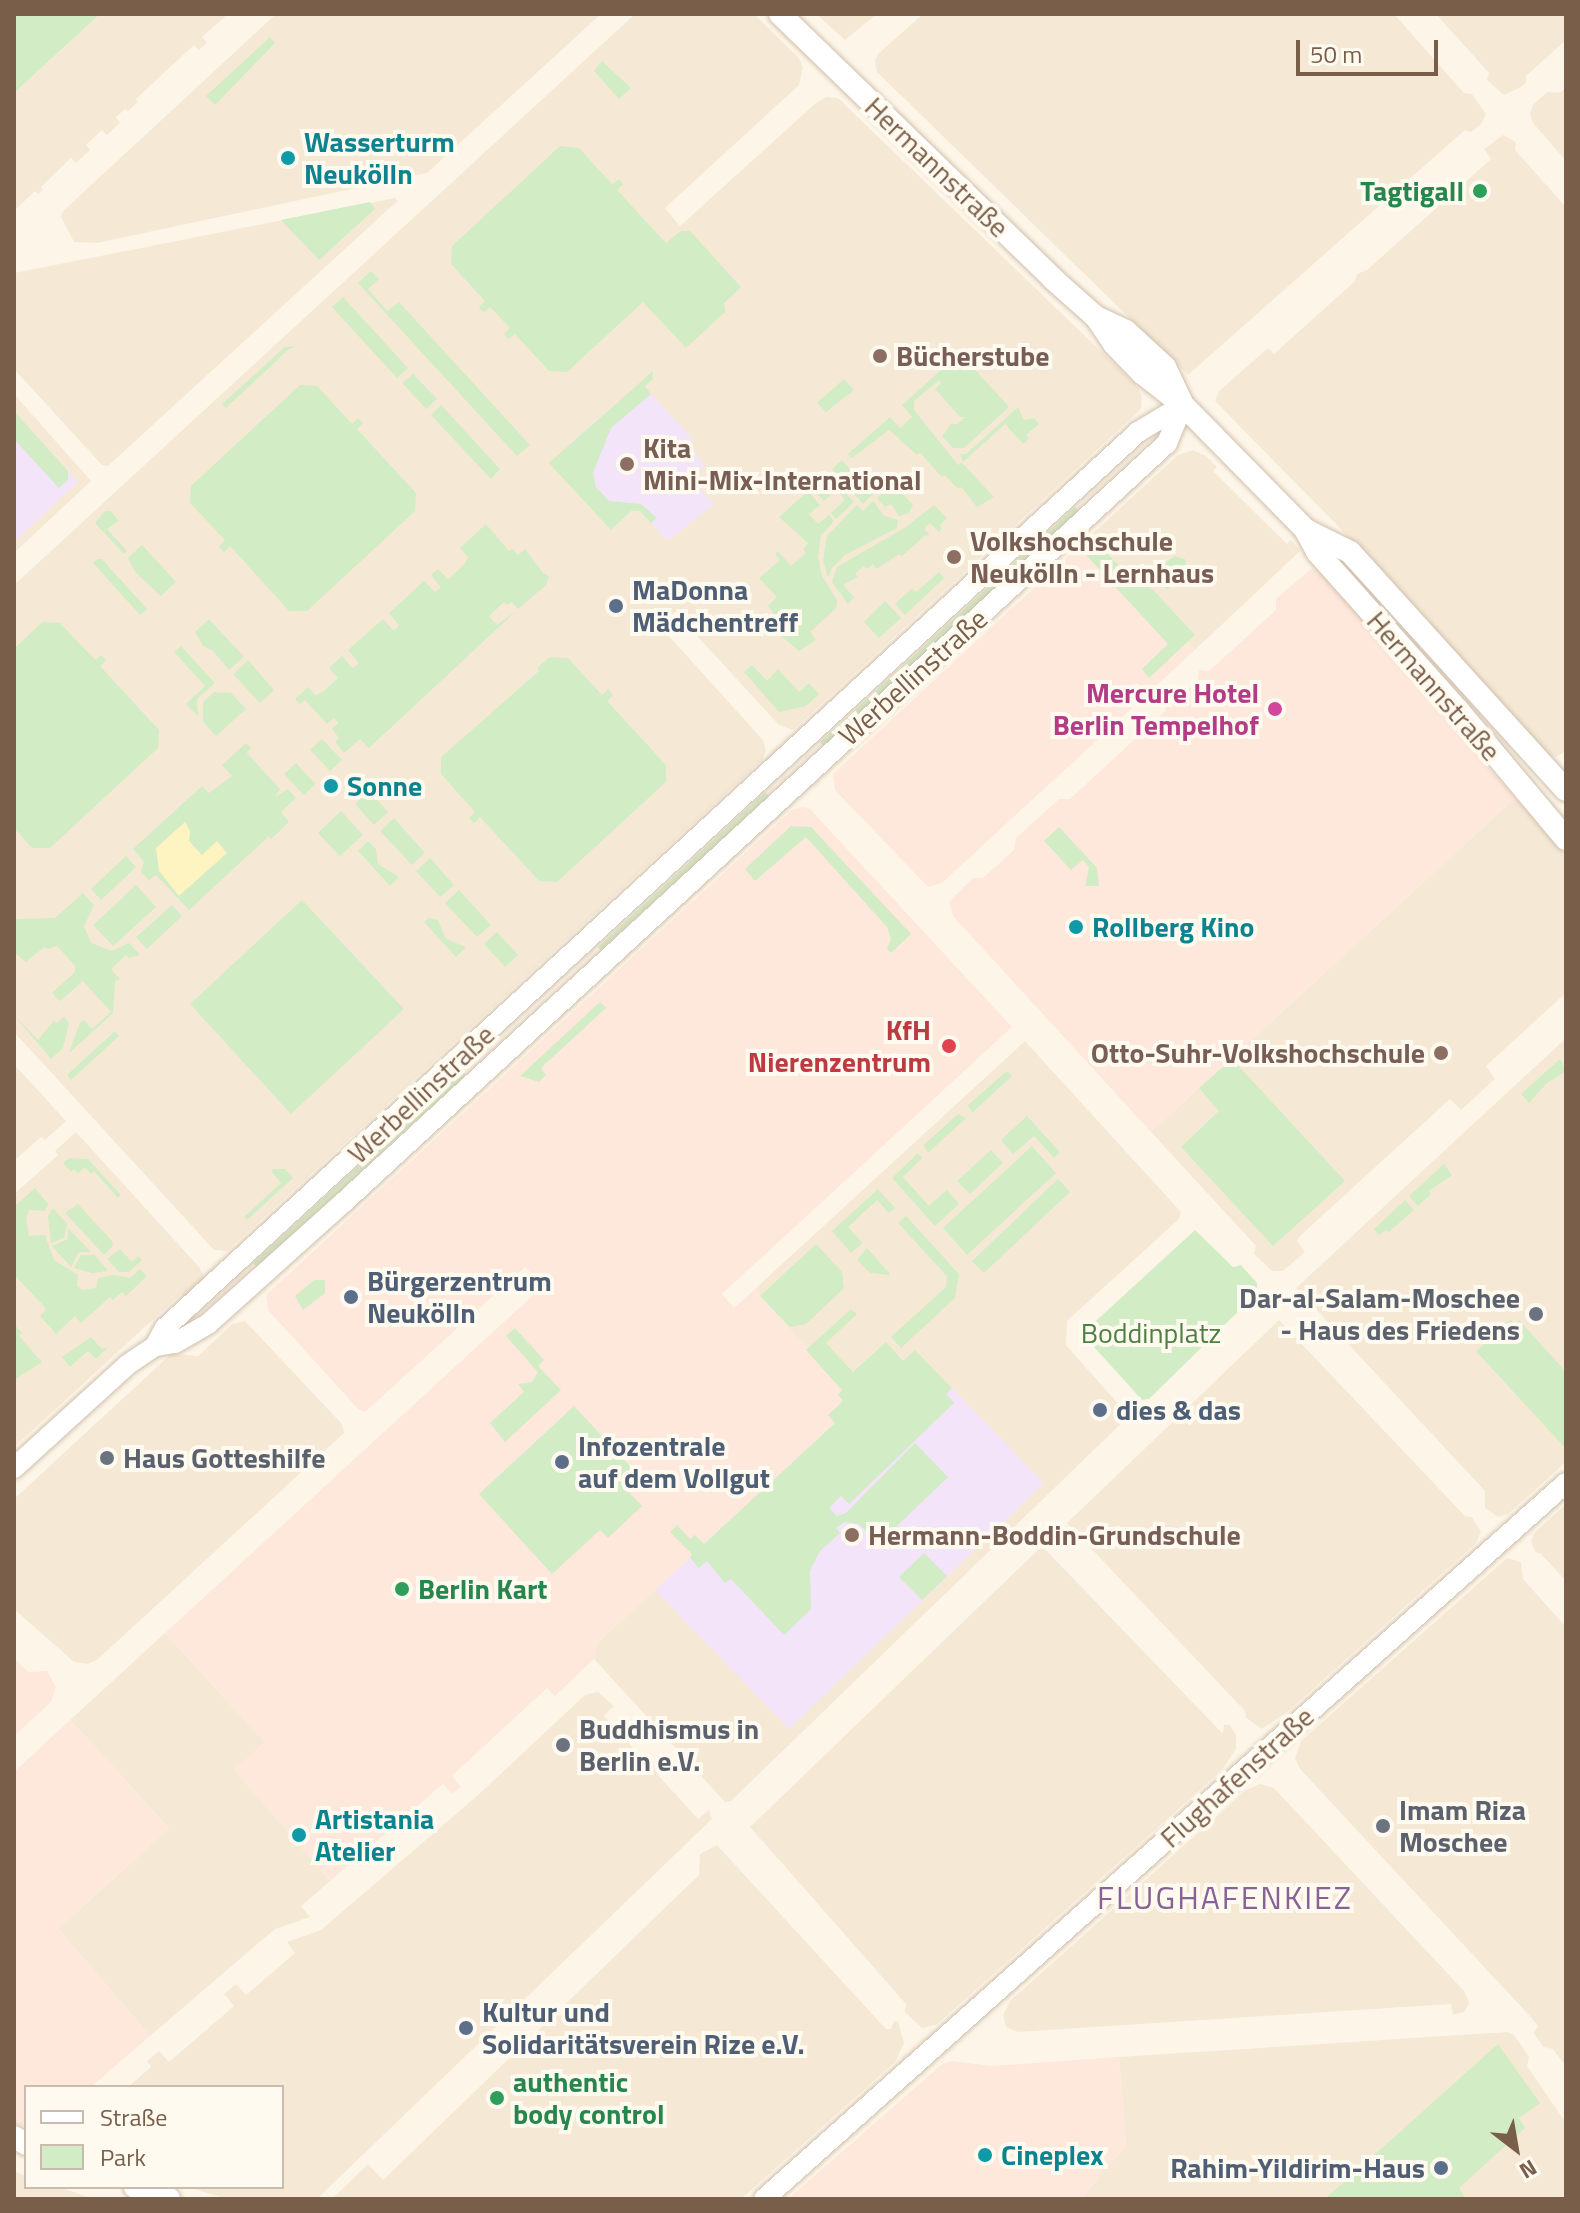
<!DOCTYPE html>
<html>
<head>
<meta charset="utf-8">
<style>
	body { margin:0 }
	#map { position:relative; width:1580px; height:2213px; overflow:hidden; background:#fdf6e8; font-family:"Titillium Web",sans-serif }
	div>[style] { position:absolute }
	[style*='--x'] { left:calc(var(--x)*1px); top:calc(var(--y)*1px); width:calc(var(--w)*1px); rotate:calc(var(--a)*1deg) }
	.residential>* { inset:0; background:#f5e9d6 }
	.commercial>* { inset:0; background:#fee8db }
	.education>* { inset:0; background:#f3e4fa }
	.green>* { inset:0; background:#d2ecc5 }
	.sand>* { inset:0; background:#fdf4c1 }
	.roads { filter:drop-shadow(0 0 2px #d0bfac) drop-shadow(0 0 2px #d0bfac) }
	.tertiary>* { height:20px; margin:-10px; padding:0 10px; transform-origin:10px; border-radius:10px; background:#fff }
	.secondary>* { height:22px; margin:-11px; padding:0 11px; transform-origin:11px; border-radius:11px; background:#fff }
	.dots>* { width:22px; height:22px; translate:-50% -50%; box-sizing:border-box; border:4px solid #fffaef; border-radius:50% }
	span { translate:-50% -50%; white-space:nowrap; text-align:center; line-height:1.15; -webkit-text-stroke:8px #fffaef; paint-order:stroke }
	.culture-label { font-size:28px; color:#0d838f; font-weight:700 }
	.left { translate:0 -50%; text-align:left }
	.street-label { font-size:28px; color:#795e4a }
	.leisure-label { font-size:28px; color:#27864d; font-weight:700 }
	.right { translate:-100% -50%; text-align:right }
	.education-label { font-size:28px; color:#785e54; font-weight:700 }
	.service-label { font-size:28px; color:#4e5e75; font-weight:700 }
	.hotel-label { font-size:28px; color:#b23c85; font-weight:700 }
	.health-label { font-size:28px; color:#be3a42; font-weight:700 }
	.worship-label { font-size:28px; color:#5b616d; font-weight:700 }
	.park-label { font-size:28px; color:#4f7f42 }
	.quarter-label { font-size:32px; color:#886295; letter-spacing:2px }
	.frame { position:absolute; inset:0; border:16px solid #795e4a; pointer-events:none }
	.legend { position:absolute; left:24px; top:2085px; width:260px; height:104px; box-sizing:border-box; background:#fffaef; border:2px solid #c9bcad; margin:0; padding:10px 14px; list-style:none; font-size:24px; color:#795e4a }
	.legend li { display:flex; align-items:center; gap:16px; height:40px }
	.legend b { width:40px; border:2px solid #c9bcad }
	.north { position:absolute; left:1476px; top:2109px; width:80px; height:80px; -webkit-text-stroke:6px #fffaef; paint-order:stroke; rotate:149deg; font-size:22px; font-weight:700; line-height:32px; text-align:center; color:#795e4a }
	.north::after { content:''; display:block; margin:auto; width:28px; height:36px; background:#795e4a; clip-path:polygon(50% 0,100% 100%,50% 72%,0 100%) }
	.scale { position:absolute; left:1296px; top:40px; width:142px; height:36px; box-sizing:border-box; border:4px solid #795e4a; border-top:0; padding-left:10px; font-size:24px; line-height:28px; white-space:nowrap; color:#795e4a; -webkit-text-stroke:6px #fffaef; paint-order:stroke }
</style>
</head>
<body>
<div id="map">
	<div class="residential">
		<div style="clip-path:polygon(100px 14px,228px 14px,202px 37px,207px 43px,199px 50px,194px 45px,136px 99px,138px 102px,128px 111px,125px 109px,116px 117px,120px 123px,107px 135px,102px 130px,86px 145px,90px 150px,76px 163px,71px 158px,41px 187px,43px 190px,38px 194px,35px 191px,14px 211px,14px 93px)"></div>
		<div style="clip-path:polygon(276px 14px,601px 14px,427px 173px,97px 243px,74px 242px,61px 217px,63px 211px)"></div>
		<div style="clip-path:polygon(635px 14px,754px 14px,799px 58px,803px 67px,799px 85px,665px 208px,680px 226px,816px 103px,826px 97px,838px 98px,1137px 386px,1142px 397px,1141px 409px,793px 730px,779px 725px,675px 612px,659px 625px,763px 740px,766px 751px,762px 760px,227px 1251px,214px 1250px,14px 1032px,14px 585px)"></div>
		<div style="clip-path:polygon(816px 14px,877px 14px,845px 40px)"></div>
		<div style="clip-path:polygon(923px 14px,1394px 14px,1464px 93px,1472px 94px,1486px 114px,1481px 124px,1471px 132px,1465px 130px,1188px 375px,877px 72px,875px 61px,878px 54px)"></div>
		<div style="clip-path:polygon(1436px 14px,1566px 14px,1566px 40px,1526px 76px,1526px 83px,1521px 87px,1504px 95px,1487px 80px,1489px 73px)"></div>
		<div style="clip-path:polygon(1566px 88px,1566px 161px,1533px 123px,1530px 114px,1533px 105px,1547px 92px,1559px 93px)"></div>
		<div style="clip-path:polygon(1503px 135px,1516px 142px,1515px 150px,1566px 207px,1566px 751px,1556px 757px,1549px 756px,1508px 715px,1340px 528px,1215px 401px,1219px 391px,1268px 348px,1274px 354px,1355px 281px,1357px 274px,1367px 270px,1491px 159px,1484px 149px)"></div>
		<div style="clip-path:polygon(395px 198px,398px 201px,392px 206px,108px 466px,102px 465px,14px 369px,14px 273px)"></div>
		<div style="clip-path:polygon(14px 394px,91px 481px,14px 553px)"></div>
		<div style="clip-path:polygon(1193px 450px,1206px 456px,1217px 467px,1213px 471px,1287px 544px,1291px 540px,1300px 551px,1195px 650px,1091px 535px,1178px 455px)"></div>
		<div style="clip-path:polygon(1515px 798px,1566px 854px,1566px 993px,1486px 1066px,1495px 1079px,1461px 1110px,1450px 1099px,1300px 1236px,1297px 1241px,1305px 1252px,1283px 1271px,1272px 1271px,1254px 1254px,1256px 1246px,1151px 1132px)"></div>
		<div style="clip-path:polygon(1566px 1038px,1566px 1372px,1519px 1321px,1515px 1324px,1512px 1320px,1477px 1351px,1566px 1447px,1566px 1462px,1508px 1514px,1498px 1517px,1485px 1508px,1485px 1491px,1296px 1288px)"></div>
		<div style="clip-path:polygon(1025px 1041px,1181px 1212px,1179px 1219px,1067px 1321px,1066px 1345px,1129px 1416px,731px 1801px,725px 1802px,594px 1659px,597px 1643px,856px 1404px,757px 1293px,757px 1287px)"></div>
		<div style="clip-path:polygon(14px 1064px,66px 1121px,45px 1140px,41px 1137px,14px 1161px)"></div>
		<div style="clip-path:polygon(76px 1132px,200px 1268px,204px 1278px,185px 1299px,181px 1294px,14px 1447px,14px 1194px,58px 1155px,55px 1151px)"></div>
		<div style="clip-path:polygon(1279px 1320px,1465px 1516px,1472px 1517px,1481px 1532px,1476px 1543px,1287px 1712px,1262px 1729px,1246px 1718px,1245px 1711px,1067px 1523px)"></div>
		<div style="clip-path:polygon(245px 1321px,342px 1424px,344px 1433px,98px 1659px,88px 1664px,74px 1662px,14px 1609px,14px 1499px,171px 1354px,198px 1356px,232px 1324px)"></div>
		<div style="clip-path:polygon(1566px 1504px,1566px 1581px,1541px 1554px,1535px 1552px,1531px 1541px,1535px 1532px)"></div>
		<div style="clip-path:polygon(1042px 1546px,1223px 1734px,1224px 1725px,1230px 1725px,1236px 1735px,1236px 1749px,1222px 1770px,936px 2025px,922px 2028px,905px 2012px,906px 2004px,750px 1827px)"></div>
		<div style="clip-path:polygon(1507px 1558px,1521px 1562px,1523px 1579px,1566px 1627px,1566px 2067px,1553px 2049px,1543px 2047px,1534px 2033px,1538px 2026px,1527px 2013px,1300px 1769px,1295px 1758px,1301px 1741px)"></div>
		<div style="clip-path:polygon(165px 1633px,265px 1742px,235px 1770px,330px 1881px,301px 1906px,310px 1917px,275px 1929px,150px 2036px,58px 1929px,169px 1828px,70px 1720px)"></div>
		<div style="clip-path:polygon(598px 1692px,614px 1706px,604px 1716px,649px 1765px,660px 1756px,667px 1764px,657px 1774px,698px 1819px,709px 1810px,712px 1819px,317px 2199px,226px 2199px,188px 2187px,282px 2187px,282px 2087px,128px 2087px,151px 2067px,147px 2061px,159px 2051px,169px 2062px,234px 2006px,224px 1994px,236px 1984px,246px 1995px,295px 1953px,287px 1942px,321px 1930px,478px 1795px,585px 1695px)"></div>
		<div style="clip-path:polygon(1260px 1784px,1274px 1788px,1465px 1992px,1469px 2003px,1464px 2012px,1453px 2015px,1451px 2004px,1018px 2032px,1006px 2027px,1003px 2015px,1010px 2001px,1246px 1790px)"></div>
		<div style="clip-path:polygon(717px 1845px,886px 2029px,891px 2029px,894px 2021px,898px 2022px,904px 2043px,896px 2061px,741px 2199px,332px 2199px,368px 2164px,383px 2180px,699px 1875px,700px 1854px)"></div>
		<div style="clip-path:polygon(1507px 2032px,1514px 2035px,1529px 2057px,1527px 2066px,1566px 2123px,1566px 2199px,1081px 2199px,1126px 2145px,1119px 2057px)"></div>
		<div style="clip-path:polygon(14px 2171px,26px 2176px,26px 2187px,59px 2187px,94px 2199px,14px 2199px)"></div>
	</div>
	<div class="commercial">
		<div style="clip-path:polygon(1091px 535px,1195px 650px,942px 883px,928px 887px,835px 790px,833px 774px)"></div>
		<div style="clip-path:polygon(1311px 569px,1321px 571px,1452px 715px,1451px 727px,1515px 798px,1151px 1132px,953px 916px,949px 902px,973px 878px,983px 878px,1014px 850px,1016px 838px,1059px 799px,1070px 799px,1165px 711px,1166px 700px,1177px 700px,1198px 681px,1199px 670px,1209px 671px,1276px 610px,1276px 599px)"></div>
		<div style="clip-path:polygon(802px 807px,810px 809px,1012px 1027px,722px 1294px,734px 1308px,757px 1287px,757px 1293px,856px 1404px,597px 1643px,594px 1659px,555px 1696px,547px 1688px,452px 1776px,461px 1787px,452px 1794px,443px 1784px,330px 1881px,234px 1770px,265px 1742px,165px 1633px,543px 1286px,525px 1267px,365px 1412px,358px 1409px,268px 1310px,266px 1295px,792px 810px)"></div>
		<div style="clip-path:polygon(14px 1659px,29px 1672px,47px 1671px,56px 1687px,51px 1702px,14px 1736px)"></div>
		<div style="clip-path:polygon(70px 1720px,169px 1828px,58px 1929px,150px 2036px,91px 2087px,26px 2087px,26px 2127px,14px 2123px,14px 1772px)"></div>
		<div style="clip-path:polygon(1119px 2057px,1126px 2145px,1081px 2199px,788px 2199px,942px 2064px,952px 2061px,992px 2066px)"></div>
	</div>
	<div class="education">
		<div style="clip-path:polygon(644px 386px,691px 437px,690px 447px,705px 465px,691px 479px,714px 504px,668px 541px,640px 511px,631px 511px,611px 530px,549px 463px,594px 423px,604px 424px)"></div>
		<div style="clip-path:polygon(14px 411px,78px 482px,14px 542px)"></div>
		<div style="clip-path:polygon(915px 1350px,1044px 1483px,789px 1729px,655px 1590px)"></div>
	</div>
	<div class="green">
		<div style="clip-path:polygon(14px 14px,100px 14px,14px 93px)"></div>
		<div style="clip-path:polygon(270px 37px,275px 43px,215px 105px,206px 96px)"></div>
		<div style="clip-path:polygon(602px 61px,631px 88px,619px 99px,594px 71px)"></div>
		<div style="clip-path:polygon(560px 146px,579px 148px,612px 184px,619px 179px,623px 184px,617px 190px,666px 243px,681px 231px,690px 231px,741px 287px,724px 303px,725px 312px,686px 348px,643px 302px,567px 372px,549px 371px,515px 334px,509px 339px,506px 337px,504px 334px,510px 328px,490px 307px,484px 312px,481px 310px,479px 307px,485px 301px,451px 264px,452px 246px)"></div>
		<div style="clip-path:polygon(370px 202px,375px 209px,319px 260px,281px 220px)"></div>
		<div style="clip-path:polygon(371px 271px,379px 279px,368px 289px,387px 311px,399px 302px,530px 445px,517px 456px,358px 283px)"></div>
		<div style="clip-path:polygon(343px 297px,408px 368px,397px 378px,332px 307px)"></div>
		<div style="clip-path:polygon(297px 346px,289px 349px,226px 408px,222px 404px,285px 347px)"></div>
		<div style="clip-path:polygon(960px 353px,1009px 407px,964px 448px,953px 448px,942px 436px,951px 424px,958px 424px,965px 417px,960px 417px,935px 389px,941px 383px,939px 380px,914px 401px,914px 410px,958px 465px,962px 463px,994px 497px,977px 507px,961px 487px,958px 489px,945px 475px,942px 477px,920px 453px,917px 455px,889px 430px,852px 458px,848px 454px,890px 417px,900px 428px,912px 417px,902px 405px)"></div>
		<div style="clip-path:polygon(653px 371px,653px 379px,645px 386px,651px 394px,611px 428px,593px 473px,596px 487px,609px 501px,641px 504px,657px 518px,651px 523px,640px 511px,631px 511px,611px 530px,549px 463px)"></div>
		<div style="clip-path:polygon(413px 374px,437px 399px,426px 409px,402px 383px)"></div>
		<div style="clip-path:polygon(844px 379px,854px 390px,826px 412px,817px 403px)"></div>
		<div style="clip-path:polygon(300px 385px,317px 386px,352px 424px,358px 418px,363px 423px,357px 429px,416px 493px,415px 511px,307px 611px,289px 611px,230px 546px,224px 552px,219px 547px,225px 540px,190px 503px,191px 486px)"></div>
		<div style="clip-path:polygon(441px 405px,500px 469px,491px 479px,431px 415px)"></div>
		<div style="clip-path:polygon(1018px 407px,1024px 420px,1034px 418px,1039px 424px,1026px 435px,1029px 438px,1023px 444px,1005px 424px,963px 462px,960px 454px,966px 454px)"></div>
		<div style="clip-path:polygon(14px 411px,68px 471px,68px 480px,59px 488px,14px 439px)"></div>
		<div style="clip-path:polygon(842px 460px,851px 470px,845px 476px,862px 495px,886px 476px,889px 479px,863px 504px,832px 469px)"></div>
		<div style="clip-path:polygon(828px 473px,854px 502px,836px 519px,831px 513px,845px 500px,837px 490px,824px 501px,812px 488px)"></div>
		<div style="clip-path:polygon(893px 483px,913px 505px,909px 513px,899px 516px,891px 504px,885px 507px,877px 498px)"></div>
		<div style="clip-path:polygon(808px 491px,820px 505px,809px 514px,818px 524px,829px 515px,834px 521px,821px 536px,818px 557px,822px 576px,837px 600px,836px 608px,810px 632px,816px 640px,799px 651px,765px 623px,774px 614px,768px 606px,777px 597px,759px 578px,780px 560px,775px 554px,778px 551px,791px 566px,806px 553px,803px 549px,808px 543px,779px 517px)"></div>
		<div style="clip-path:polygon(873px 501px,884px 516px,898px 520px,897px 528px,845px 555px,832px 568px,828px 577px,823px 561px,827px 536px,857px 505px,863px 511px)"></div>
		<div style="clip-path:polygon(934px 505px,947px 518px,940px 525px,942px 529px,939px 532px,930px 523px,924px 529px,930px 535px,924px 536px,902px 556px,899px 554px,877px 569px,873px 564px,867px 569px,864px 566px,855px 574px,858px 577px,843px 585px,854px 597px,848px 604px,832px 582px,837px 567px,906px 527px)"></div>
		<div style="clip-path:polygon(1075px 507px,1079px 511px,824px 746px,820px 742px)"></div>
		<div style="clip-path:polygon(105px 511px,111px 511px,119px 521px,107px 529px,127px 551px,124px 554px,95px 523px)"></div>
		<div style="clip-path:polygon(486px 524px,509px 551px,512px 549px,518px 555px,525px 549px,543px 573px,549px 576px,546px 585px,518px 609px,512px 602px,507px 605px,504px 602px,489px 616px,497px 625px,515px 612px,369px 748px,360px 739px,344px 753px,335px 742px,339px 738px,332px 729px,338px 723px,334px 718px,327px 724px,305px 700px,300px 704px,295px 699px,308px 687px,315px 695px,323px 692px,338px 678px,329px 668px,342px 656px,353px 668px,359px 663px,348px 650px,383px 619px,393px 630px,397px 628px,399px 625px,389px 613px,424px 581px,435px 592px,441px 588px,431px 575px,438px 569px,448px 579px,463px 566px,468px 557px,460px 548px)"></div>
		<div style="clip-path:polygon(1097px 543px,1135px 582px,1141px 577px,1195px 635px,1149px 678px,1142px 669px,1168px 644px,1085px 554px)"></div>
		<div style="clip-path:polygon(142px 545px,176px 582px,161px 596px,136px 573px,128px 558px)"></div>
		<div style="clip-path:polygon(1174px 556px,1185px 559px,1187px 570px,1167px 590px,1152px 574px)"></div>
		<div style="clip-path:polygon(97px 559px,102px 559px,147px 609px,140px 615px,93px 563px)"></div>
		<div style="clip-path:polygon(939px 572px,944px 578px,905px 615px,895px 604px,912px 588px,916px 592px)"></div>
		<div style="clip-path:polygon(885px 601px,901px 618px,879px 638px,864px 622px)"></div>
		<div style="clip-path:polygon(209px 619px,244px 657px,229px 670px,213px 651px,203px 646px,195px 632px)"></div>
		<div style="clip-path:polygon(42px 622px,60px 623px,95px 660px,101px 655px,106px 660px,100px 666px,159px 730px,158px 748px,50px 848px,32px 848px,14px 828px,14px 649px)"></div>
		<div style="clip-path:polygon(181px 646px,215px 683px,197px 699px,198px 716px,186px 704px,205px 686px,174px 652px)"></div>
		<div style="clip-path:polygon(550px 657px,568px 658px,602px 695px,608px 689px,613px 695px,607px 701px,666px 765px,666px 782px,557px 882px,539px 881px,480px 817px,474px 823px,469px 818px,475px 812px,441px 774px,441px 757px,539px 671px,537px 668px)"></div>
		<div style="clip-path:polygon(248px 660px,274px 690px,260px 703px,233px 674px)"></div>
		<div style="clip-path:polygon(752px 665px,767px 681px,778px 669px,799px 692px,809px 683px,819px 694px,806px 706px,779px 712px,744px 672px)"></div>
		<div style="clip-path:polygon(214px 692px,231px 693px,246px 709px,216px 736px,203px 722px,203px 702px)"></div>
		<div style="clip-path:polygon(322px 739px,342px 760px,330px 771px,310px 750px)"></div>
		<div style="clip-path:polygon(246px 743px,251px 748px,247px 753px,280px 789px,275px 797px,288px 789px,296px 798px,281px 812px,289px 822px,271px 839px,269px 836px,189px 910px,156px 875px,149px 880px,141px 872px,144px 862px,133px 849px,202px 786px,209px 793px,232px 776px,222px 765px)"></div>
		<div style="clip-path:polygon(296px 763px,315px 784px,304px 795px,284px 774px)"></div>
		<div style="clip-path:polygon(369px 791px,388px 812px,374px 825px,355px 804px)"></div>
		<div style="clip-path:polygon(765px 792px,769px 796px,601px 950px,598px 947px)"></div>
		<div style="clip-path:polygon(341px 811px,363px 835px,340px 856px,318px 833px)"></div>
		<div style="clip-path:polygon(394px 818px,425px 853px,412px 865px,380px 831px)"></div>
		<div style="clip-path:polygon(791px 826px,811px 827px,911px 934px,891px 953px,887px 949px,891px 939px,887px 927px,806px 837px,755px 881px,745px 869px)"></div>
		<div style="clip-path:polygon(1059px 827px,1097px 868px,1099px 886px,1085px 886px,1089px 867px,1083px 860px,1071px 870px,1044px 841px)"></div>
		<div style="clip-path:polygon(368px 841px,376px 849px,378px 864px,399px 877px,390px 886px,358px 851px)"></div>
		<div style="clip-path:polygon(126px 856px,136px 867px,101px 900px,91px 889px)"></div>
		<div style="clip-path:polygon(430px 858px,454px 885px,440px 897px,416px 871px)"></div>
		<div style="clip-path:polygon(136px 885px,156px 907px,113px 946px,93px 925px)"></div>
		<div style="clip-path:polygon(459px 890px,491px 925px,477px 937px,445px 903px)"></div>
		<div style="clip-path:polygon(83px 893px,94px 905px,84px 926px,91px 943px,112px 951px,129px 943px,140px 955px,129px 958px,126px 955px,111px 969px,120px 979px,115px 981px,113px 1013px,69px 1053px,80px 1023px,84px 1020px,92px 1029px,111px 1012px,83px 981px,60px 1001px,52px 993px,75px 972px,75px 966px,57px 946px,48px 949px,44px 947px,26px 962px,14px 952px,14px 919px,55px 918px)"></div>
		<div style="clip-path:polygon(302px 900px,404px 1009px,291px 1114px,190px 1004px)"></div>
		<div style="clip-path:polygon(172px 905px,182px 916px,147px 949px,136px 937px)"></div>
		<div style="clip-path:polygon(429px 918px,438px 920px,446px 939px,466px 947px,456px 957px,424px 922px)"></div>
		<div style="clip-path:polygon(497px 932px,518px 955px,505px 967px,484px 944px)"></div>
		<div style="clip-path:polygon(600px 1002px,606px 1008px,541px 1068px,546px 1075px,539px 1082px,520px 1076px)"></div>
		<div style="clip-path:polygon(14px 1015px,38px 1040px,54px 1020px,57px 1023px,64px 1017px,69px 1023px,63px 1048px,51px 1059px)"></div>
		<div style="clip-path:polygon(115px 1031px,119px 1036px,71px 1080px,67px 1075px)"></div>
		<div style="clip-path:polygon(1232px 1059px,1345px 1181px,1273px 1246px,1181px 1147px,1219px 1111px,1199px 1088px)"></div>
		<div style="clip-path:polygon(1560px 1059px,1566px 1071px,1547px 1083px,1529px 1103px,1521px 1094px)"></div>
		<div style="clip-path:polygon(462px 1071px,466px 1075px,257px 1267px,253px 1263px)"></div>
		<div style="clip-path:polygon(1007px 1071px,1012px 1076px,972px 1113px,968px 1105px)"></div>
		<div style="clip-path:polygon(958px 1114px,966px 1118px,928px 1153px,924px 1145px)"></div>
		<div style="clip-path:polygon(1027px 1116px,1060px 1152px,1054px 1158px,1034px 1136px,1013px 1154px,1001px 1140px)"></div>
		<div style="clip-path:polygon(1032px 1146px,1056px 1173px,967px 1255px,943px 1228px)"></div>
		<div style="clip-path:polygon(991px 1150px,1003px 1163px,970px 1194px,957px 1181px)"></div>
		<div style="clip-path:polygon(918px 1153px,922px 1158px,903px 1177px,929px 1206px,947px 1190px,959px 1204px,935px 1226px,892px 1178px)"></div>
		<div style="clip-path:polygon(70px 1158px,88px 1159px,121px 1195px,118px 1198px,94px 1171px,91px 1174px,85px 1167px,78px 1173px,74px 1169px,71px 1172px,63px 1163px)"></div>
		<div style="clip-path:polygon(1444px 1164px,1452px 1175px,1429px 1191px,1431px 1194px,1418px 1206px,1409px 1196px)"></div>
		<div style="clip-path:polygon(274px 1169px,285px 1169px,293px 1178px,247px 1220px,244px 1217px,281px 1183px,271px 1171px)"></div>
		<div style="clip-path:polygon(1058px 1179px,1070px 1192px,984px 1273px,972px 1261px)"></div>
		<div style="clip-path:polygon(35px 1188px,48px 1204px,45px 1211px,29px 1210px,26px 1219px,29px 1236px,45px 1235px,54px 1260px,78px 1275px,77px 1286px,82px 1290px,96px 1288px,98px 1278px,114px 1275px,130px 1278px,140px 1269px,147px 1276px,126px 1296px,122px 1292px,113px 1300px,110px 1297px,81px 1323px,75px 1316px,56px 1334px,40px 1316px,46px 1310px,42px 1304px,14px 1275px,14px 1207px)"></div>
		<div style="clip-path:polygon(878px 1189px,895px 1208px,889px 1213px,877px 1200px,848px 1227px,863px 1243px,851px 1253px,832px 1231px)"></div>
		<div style="clip-path:polygon(1405px 1200px,1414px 1210px,1389px 1232px,1386px 1230px,1379px 1235px,1374px 1229px)"></div>
		<div style="clip-path:polygon(78px 1204px,112px 1241px,113px 1246px,104px 1255px,65px 1213px)"></div>
		<div style="clip-path:polygon(53px 1208px,67px 1224px,64px 1238px,51px 1243px,48px 1216px)"></div>
		<div style="clip-path:polygon(906px 1216px,959px 1274px,955px 1298px,901px 1348px,891px 1337px,946px 1287px,947px 1276px,898px 1223px)"></div>
		<div style="clip-path:polygon(68px 1228px,91px 1252px,79px 1252px,71px 1267px,52px 1246px,68px 1239px)"></div>
		<div style="clip-path:polygon(1195px 1230px,1233px 1267px,1241px 1265px,1257px 1283px,1257px 1293px,1149px 1399px,1142px 1400px,1085px 1337px,1085px 1331px)"></div>
		<div style="clip-path:polygon(816px 1244px,842px 1272px,844px 1288px,806px 1324px,790px 1327px,760px 1296px)"></div>
		<div style="clip-path:polygon(867px 1248px,890px 1274px,889px 1275px,870px 1273px,857px 1260px)"></div>
		<div style="clip-path:polygon(120px 1249px,132px 1262px,138px 1256px,142px 1260px,129px 1272px,119px 1272px,107px 1259px)"></div>
		<div style="clip-path:polygon(81px 1255px,95px 1255px,108px 1271px,92px 1273px,74px 1268px)"></div>
		<div style="clip-path:polygon(314px 1280px,325px 1280px,325px 1293px,303px 1310px,295px 1296px)"></div>
		<div style="clip-path:polygon(851px 1309px,857px 1314px,826px 1343px,853px 1372px,886px 1342px,903px 1361px,915px 1350px,952px 1388px,946px 1394px,954px 1403px,849px 1504px,841px 1496px,829px 1508px,837px 1516px,846px 1513px,915px 1443px,948px 1477px,872px 1550px,867px 1532px,859px 1524px,845px 1522px,836px 1528px,840px 1533px,820px 1551px,810px 1571px,811px 1609px,784px 1635px,731px 1579px,725px 1583px,707px 1561px,699px 1568px,690px 1558px,692px 1554px,670px 1532px,677px 1525px,690px 1539px,695px 1535px,704px 1544px,835px 1423px,828px 1415px,843px 1401px,838px 1395px,842px 1390px,806px 1350px)"></div>
		<div style="clip-path:polygon(1511px 1319px,1515px 1324px,1519px 1320px,1566px 1372px,1565px 1448px,1476px 1351px)"></div>
		<div style="clip-path:polygon(14px 1324px,22px 1333px,19px 1336px,42px 1362px,14px 1380px)"></div>
		<div style="clip-path:polygon(515px 1328px,544px 1360px,538px 1366px,561px 1390px,505px 1442px,490px 1423px,524px 1392px,518px 1384px,532px 1382px,538px 1372px,506px 1336px)"></div>
		<div style="clip-path:polygon(91px 1337px,102px 1349px,108px 1347px,96px 1359px,88px 1351px,70px 1367px,62px 1357px)"></div>
		<div style="clip-path:polygon(574px 1406px,642px 1479px,628px 1491px,642px 1506px,608px 1538px,600px 1530px,552px 1574px,479px 1494px)"></div>
		<div style="clip-path:polygon(924px 1553px,947px 1576px,922px 1600px,899px 1577px)"></div>
		<div style="clip-path:polygon(1498px 2044px,1540px 2103px,1519px 2118px,1525px 2128px,1459px 2188px,1466px 2199px,1325px 2199px)"></div>
	</div>
	<div class="sand">
		<div style="clip-path:polygon(185px 822px,190px 831px,189px 841px,202px 855px,217px 841px,227px 853px,179px 896px,159px 871px,156px 848px)"></div>
	</div>
	<div class="roads">
		<div class="tertiary">
			<div style="--x:155;--y:1346;--w:20;--a:-9"></div>
			<div style="--x:175;--y:1343;--w:39;--a:-30"></div>
			<div style="--x:209;--y:1323;--w:181;--a:-41.9"></div>
			<div style="--x:344;--y:1202;--w:1120;--a:-42.68"></div>
			<div style="--x:1167;--y:443;--w:41;--a:-67.2"></div>
			<div style="--x:14;--y:1468;--w:153;--a:-42.3"></div>
			<div style="--x:127;--y:1365;--w:34;--a:-34"></div>
			<div style="--x:155;--y:1346;--w:21;--a:-61"></div>
			<div style="--x:165;--y:1328;--w:1323;--a:-42.64"></div>
			<div style="--x:1138;--y:432;--w:52;--a:-31"></div>
			<div style="--x:764;--y:2199;--w:1075;--a:-41.76"></div>
		</div>
		<div class="secondary">
			<div style="--x:780;--y:14;--w:379;--a:44.1"></div>
			<div style="--x:1052;--y:278;--w:59;--a:41.6"></div>
			<div style="--x:1096;--y:317;--w:32;--a:56"></div>
			<div style="--x:1114;--y:344;--w:40;--a:46"></div>
			<div style="--x:1142;--y:373;--w:52;--a:38"></div>
			<div style="--x:1183;--y:405;--w:174;--a:45.5"></div>
			<div style="--x:1305;--y:529;--w:27;--a:62"></div>
			<div style="--x:1318;--y:553;--w:210;--a:48.3"></div>
			<div style="--x:1458;--y:710;--w:168;--a:50.1"></div>
			<div style="--x:1096;--y:317;--w:33;--a:25"></div>
			<div style="--x:1126;--y:331;--w:53;--a:42.7"></div>
			<div style="--x:1165;--y:367;--w:42;--a:64.7"></div>
			<div style="--x:1306;--y:530;--w:49;--a:26.6"></div>
			<div style="--x:1350;--y:552;--w:321;--a:47.8"></div>
			<div style="--x:14;--y:2137;--w:14;--a:30"></div>
			<div style="--x:135;--y:2187;--w:36;--a:19"></div>
		</div>
	</div>
	<div class="dots">
		<div style="left:288px;top:158px;background:#0f9aa8"></div>
		<div style="left:1480px;top:191px;background:#2e9e5b"></div>
		<div style="left:880px;top:356px;background:#8d6e63"></div>
		<div style="left:627px;top:464px;background:#8d6e63"></div>
		<div style="left:954px;top:557px;background:#8d6e63"></div>
		<div style="left:616px;top:606px;background:#5c6f8a"></div>
		<div style="left:1275px;top:709px;background:#d1479c"></div>
		<div style="left:331px;top:786px;background:#0f9aa8"></div>
		<div style="left:1076px;top:927px;background:#0f9aa8"></div>
		<div style="left:949px;top:1046px;background:#e0444e"></div>
		<div style="left:1441px;top:1053px;background:#8d6e63"></div>
		<div style="left:351px;top:1297px;background:#5c6f8a"></div>
		<div style="left:1536px;top:1314px;background:#6b7280"></div>
		<div style="left:1100px;top:1410px;background:#5c6f8a"></div>
		<div style="left:107px;top:1458px;background:#6b7280"></div>
		<div style="left:562px;top:1462px;background:#5c6f8a"></div>
		<div style="left:852px;top:1535px;background:#8d6e63"></div>
		<div style="left:402px;top:1589px;background:#2e9e5b"></div>
		<div style="left:563px;top:1745px;background:#6b7280"></div>
		<div style="left:1383px;top:1826px;background:#6b7280"></div>
		<div style="left:299px;top:1835px;background:#0f9aa8"></div>
		<div style="left:466px;top:2028px;background:#5c6f8a"></div>
		<div style="left:497px;top:2098px;background:#2e9e5b"></div>
		<div style="left:985px;top:2155px;background:#0f9aa8"></div>
		<div style="left:1441px;top:2168px;background:#5c6f8a"></div>
	</div>
	<div class="culture-label">
		<span class="left" style="left:304px;top:158px">Wasserturm<br>Neukölln</span>
		<span class="left" style="left:347px;top:786px">Sonne</span>
		<span class="left" style="left:1092px;top:927px">Rollberg Kino</span>
		<span class="left" style="left:315px;top:1835px">Artistania<br>Atelier</span>
		<span class="left" style="left:1001px;top:2155px">Cineplex</span>
	</div>
	<div class="street-label">
		<span style="left:937px;top:167px;rotate:44deg">Hermannstraße</span>
		<span style="left:913px;top:677px;rotate:-42deg">Werbellinstraße</span>
		<span style="left:1434px;top:686px;rotate:49deg">Hermannstraße</span>
		<span style="left:421px;top:1094px;rotate:-43deg">Werbellinstraße</span>
		<span style="left:1237px;top:1777px;rotate:-42deg">Flughafenstraße</span>
	</div>
	<div class="leisure-label">
		<span class="right" style="left:1464px;top:191px">Tagtigall</span>
		<span class="left" style="left:418px;top:1589px">Berlin Kart</span>
		<span class="left" style="left:513px;top:2098px">authentic<br>body control</span>
	</div>
	<div class="education-label">
		<span class="left" style="left:896px;top:356px">Bücherstube</span>
		<span class="left" style="left:643px;top:464px">Kita<br>Mini-Mix-International</span>
		<span class="left" style="left:970px;top:557px">Volkshochschule<br>Neukölln - Lernhaus</span>
		<span class="right" style="left:1425px;top:1053px">Otto-Suhr-Volkshochschule</span>
		<span class="left" style="left:868px;top:1535px">Hermann-Boddin-Grundschule</span>
	</div>
	<div class="service-label">
		<span class="left" style="left:632px;top:606px">MaDonna<br>Mädchentreff</span>
		<span class="left" style="left:367px;top:1297px">Bürgerzentrum<br>Neukölln</span>
		<span class="left" style="left:1116px;top:1410px">dies &amp; das</span>
		<span class="left" style="left:578px;top:1462px">Infozentrale<br>auf dem Vollgut</span>
		<span class="left" style="left:482px;top:2028px">Kultur und<br>Solidaritätsverein Rize e.V.</span>
		<span class="right" style="left:1425px;top:2168px">Rahim-Yildirim-Haus</span>
	</div>
	<div class="hotel-label">
		<span class="right" style="left:1259px;top:709px">Mercure Hotel<br>Berlin Tempelhof</span>
	</div>
	<div class="health-label">
		<span class="right" style="left:931px;top:1046px">KfH<br>Nierenzentrum</span>
	</div>
	<div class="worship-label">
		<span class="right" style="left:1520px;top:1314px">Dar-al-Salam-Moschee<br>- Haus des Friedens</span>
		<span class="left" style="left:123px;top:1458px">Haus Gotteshilfe</span>
		<span class="left" style="left:579px;top:1745px">Buddhismus in<br>Berlin e.V.</span>
		<span class="left" style="left:1399px;top:1826px">Imam Riza<br>Moschee</span>
	</div>
	<div class="park-label">
		<span style="left:1151px;top:1333px">Boddinplatz</span>
	</div>
	<div class="quarter-label">
		<span style="left:1225px;top:1897px">FLUGHAFENKIEZ</span>
	</div>
	<div class="frame"></div>
	<ul class="legend">
	<li><b style="height:10px;background:#fff"></b>Straße</li>
	<li><b style="height:22px;background:#d2ecc5"></b>Park</li>
	</ul>
	<div class="north">N</div>
	<div class="scale">50 m</div>
</div>
</body>
</html>
